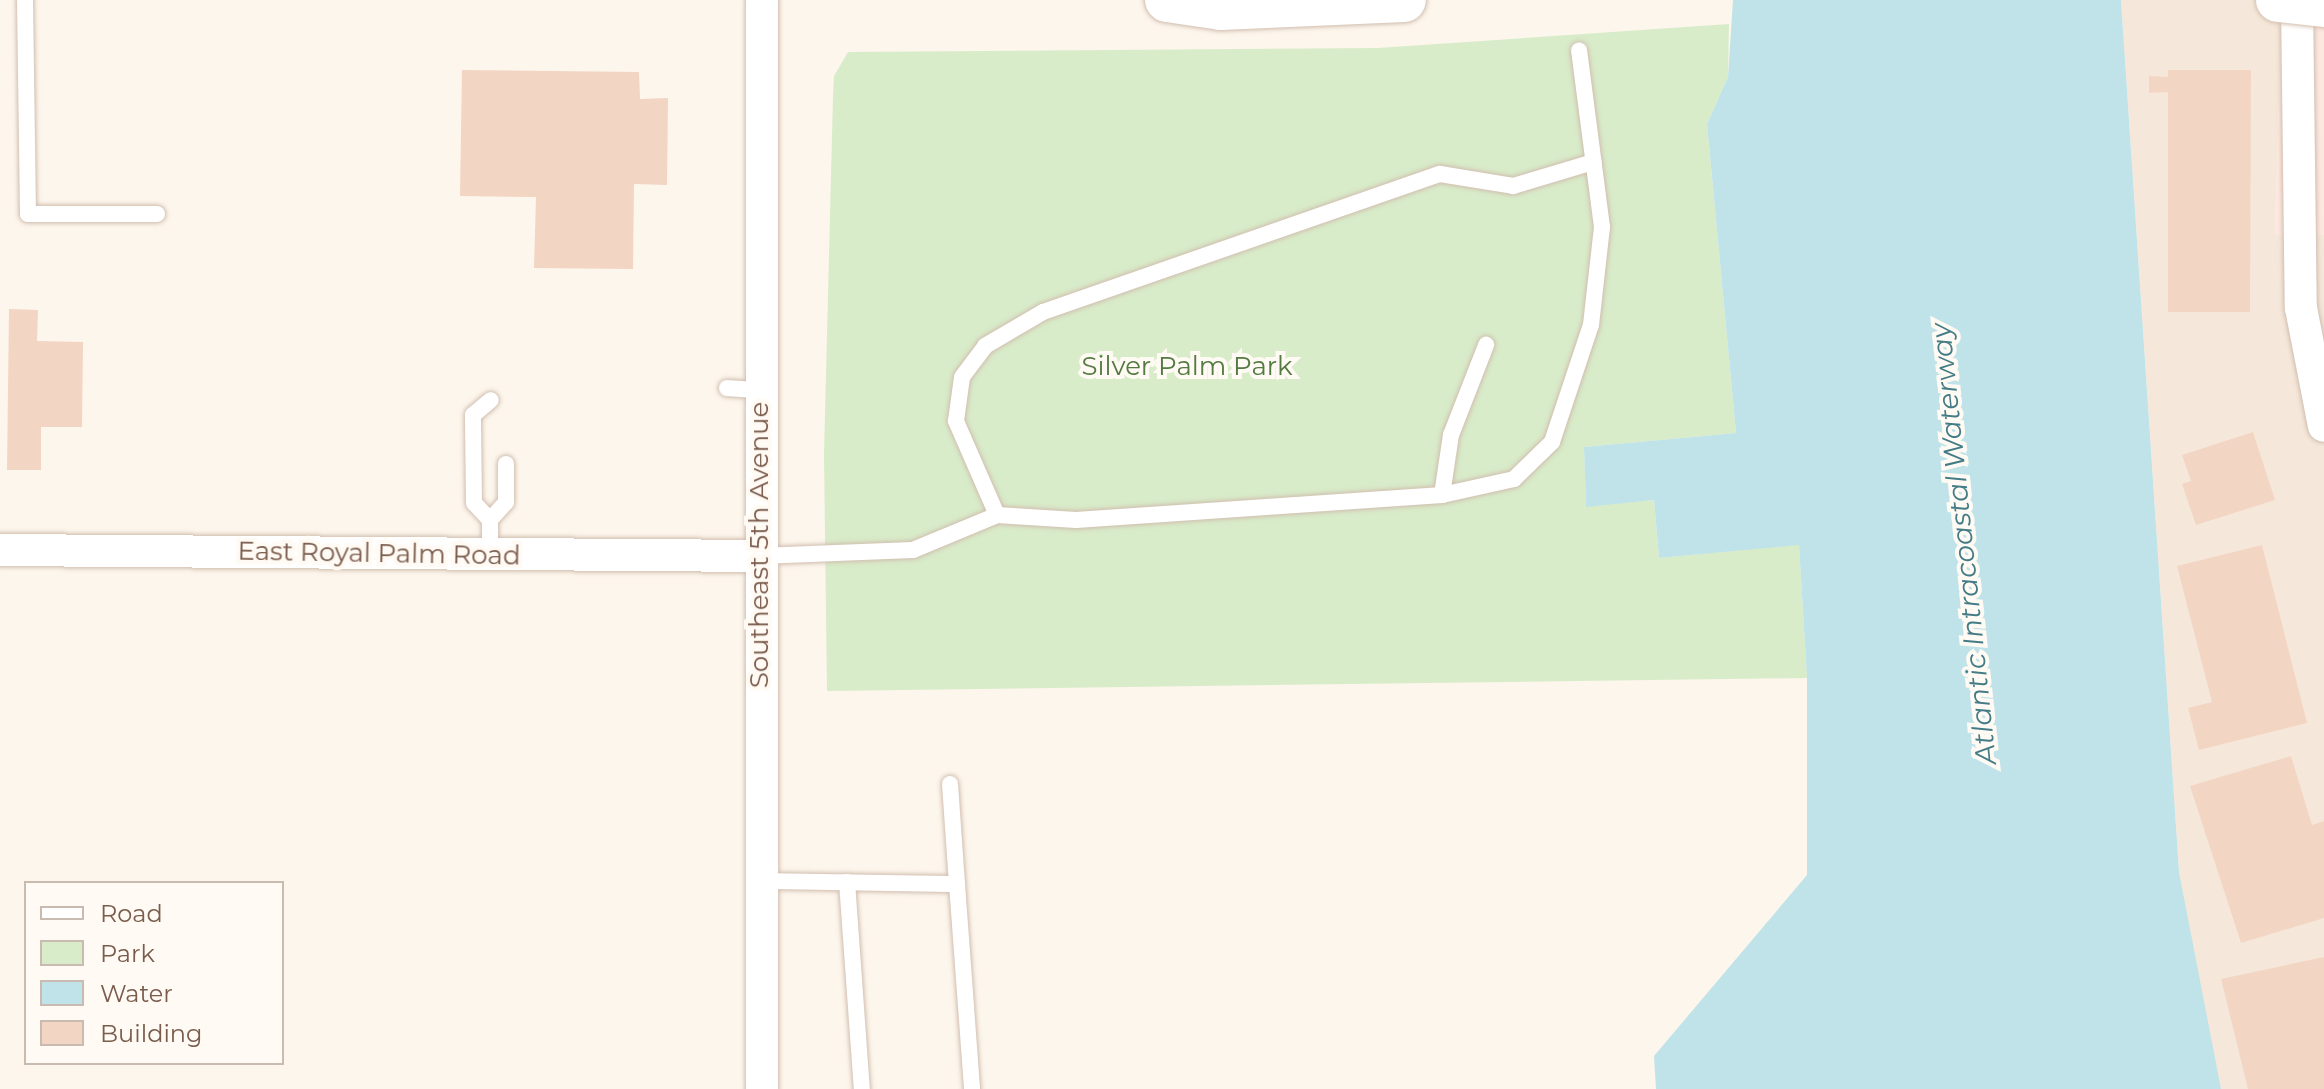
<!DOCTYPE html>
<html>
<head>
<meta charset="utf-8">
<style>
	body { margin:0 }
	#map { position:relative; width:2324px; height:1089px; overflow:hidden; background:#fdf6ec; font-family:Montserrat,sans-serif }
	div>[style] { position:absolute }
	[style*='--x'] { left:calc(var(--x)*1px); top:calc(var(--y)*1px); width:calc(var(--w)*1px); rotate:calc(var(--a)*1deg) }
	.residential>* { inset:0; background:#f5e8da }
	.commercial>* { inset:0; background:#fde8e0 }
	.green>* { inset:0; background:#d8ecc9 }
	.water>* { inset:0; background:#bfe3e8 }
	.building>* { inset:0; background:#f3d5c3 }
	.roads { filter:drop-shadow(0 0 2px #d1beb0) drop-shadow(0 0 2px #d1beb0) }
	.service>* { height:16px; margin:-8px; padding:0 8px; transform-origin:8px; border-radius:8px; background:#fff }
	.minor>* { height:32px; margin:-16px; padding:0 16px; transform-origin:16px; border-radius:16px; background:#fff }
	.secondary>* { height:44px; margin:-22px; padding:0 22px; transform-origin:22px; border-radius:22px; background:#fff }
	.bridges { filter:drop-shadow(0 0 2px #d6c0b0) drop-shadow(0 0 2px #d6c0b0) }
	.secondary-bridge>* { height:44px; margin:-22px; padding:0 22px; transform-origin:22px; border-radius:22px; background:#fff }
	span { translate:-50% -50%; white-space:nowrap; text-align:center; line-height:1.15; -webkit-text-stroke:8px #fffaf3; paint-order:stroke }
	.park-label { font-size:26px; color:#537a41 }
	.street-label { font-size:26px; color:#7a5c4d }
	.water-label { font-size:28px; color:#437c86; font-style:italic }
	.legend { position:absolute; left:24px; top:881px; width:260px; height:184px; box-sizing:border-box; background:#fffaf3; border:2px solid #cabbb1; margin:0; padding:10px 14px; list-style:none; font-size:24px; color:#7a5c4d }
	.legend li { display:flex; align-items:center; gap:16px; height:40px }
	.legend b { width:40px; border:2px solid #cabbb1 }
</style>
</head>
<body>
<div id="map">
	<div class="residential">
		<div style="clip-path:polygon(2121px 0,2282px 0,2275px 235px,2324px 235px,2324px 1089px,2221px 1089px,2212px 1053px,2179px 872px)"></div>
	</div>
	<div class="commercial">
		<div style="clip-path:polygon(2282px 0,2324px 0,2324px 235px,2275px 235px)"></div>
	</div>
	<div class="green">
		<div style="clip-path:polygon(1729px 24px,1728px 77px,1707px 124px,1736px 433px,1584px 447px,1586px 506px,1654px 500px,1659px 558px,1799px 544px,1807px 678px,827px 691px,824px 454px,833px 96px,834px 76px,848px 52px,1378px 48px)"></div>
	</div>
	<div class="water">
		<div style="clip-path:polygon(1733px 0,2121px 0,2179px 872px,2221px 1089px,1656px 1089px,1654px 1056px,1807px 875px,1807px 678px,1799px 545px,1659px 558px,1654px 500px,1586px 507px,1584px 447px,1736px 433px,1707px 124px,1728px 77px)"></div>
	</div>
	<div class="building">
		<div style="clip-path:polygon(462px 70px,639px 72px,640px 99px,668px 98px,667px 185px,634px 184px,633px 269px,534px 268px,536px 197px,460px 196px)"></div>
		<div style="clip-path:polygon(2168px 70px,2251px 70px,2250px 312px,2168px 312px,2168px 92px,2149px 93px,2149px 76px,2168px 77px)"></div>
		<div style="clip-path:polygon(9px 309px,38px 310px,37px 341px,83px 342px,82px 427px,41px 427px,41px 470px,7px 470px)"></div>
		<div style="clip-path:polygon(2253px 432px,2275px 500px,2196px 525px,2182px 484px,2191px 481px,2182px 455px)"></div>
		<div style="clip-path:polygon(2262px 545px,2307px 723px,2199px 750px,2188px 708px,2212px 702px,2177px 566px)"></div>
		<div style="clip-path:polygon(2291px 756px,2312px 825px,2324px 821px,2324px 918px,2241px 943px,2190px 786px)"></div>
		<div style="clip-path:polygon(2324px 957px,2324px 1089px,2248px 1089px,2221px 979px)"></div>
	</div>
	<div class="roads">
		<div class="service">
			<div style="--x:25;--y:0;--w:214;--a:89.2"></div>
			<div style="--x:28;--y:214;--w:129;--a:0"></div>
			<div style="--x:727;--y:388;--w:32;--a:4"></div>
			<div style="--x:1442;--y:495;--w:61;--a:-81.5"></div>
			<div style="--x:1451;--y:435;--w:97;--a:-68.7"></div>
			<div style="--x:997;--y:515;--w:103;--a:-113.6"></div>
			<div style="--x:956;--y:421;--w:44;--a:-82.2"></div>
			<div style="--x:962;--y:377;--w:39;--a:-53"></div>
			<div style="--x:985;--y:346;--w:67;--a:-30.4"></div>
			<div style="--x:1043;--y:312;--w:420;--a:-19.2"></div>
			<div style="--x:1440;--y:174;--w:74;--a:9.3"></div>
			<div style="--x:1513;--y:186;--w:84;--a:-16.7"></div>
			<div style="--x:490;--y:520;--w:23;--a:-133"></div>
			<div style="--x:474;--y:503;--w:88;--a:-90.7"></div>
			<div style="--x:473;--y:415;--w:23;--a:-40"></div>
			<div style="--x:490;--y:555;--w:35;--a:-90"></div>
			<div style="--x:490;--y:520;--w:24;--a:-48"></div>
			<div style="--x:506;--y:502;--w:38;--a:-90"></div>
			<div style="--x:759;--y:556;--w:154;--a:-2.2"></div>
			<div style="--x:913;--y:550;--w:91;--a:-22.6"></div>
			<div style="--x:997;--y:515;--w:79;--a:3.6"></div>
			<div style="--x:1076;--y:520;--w:367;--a:-3.9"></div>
			<div style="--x:1442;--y:495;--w:74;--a:-12.5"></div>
			<div style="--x:1514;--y:479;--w:53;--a:-44.2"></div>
			<div style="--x:1552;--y:442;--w:123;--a:-71.6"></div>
			<div style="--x:1591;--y:325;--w:99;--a:-83.6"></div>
			<div style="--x:1602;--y:227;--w:178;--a:-97.4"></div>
			<div style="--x:950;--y:784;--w:100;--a:86"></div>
			<div style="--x:765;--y:881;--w:192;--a:0.9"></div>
			<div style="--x:957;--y:884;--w:206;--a:85.8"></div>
			<div style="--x:847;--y:882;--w:208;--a:85.9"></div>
		</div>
		<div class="minor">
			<div style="--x:762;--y:0;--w:1089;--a:90"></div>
			<div style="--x:2297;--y:0;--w:308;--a:89.3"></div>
			<div style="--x:2301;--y:308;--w:120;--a:79"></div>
			<div style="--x:0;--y:550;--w:758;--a:0.45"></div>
		</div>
		<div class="secondary">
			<div style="--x:1167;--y:0;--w:55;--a:8.4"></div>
			<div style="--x:1221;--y:8;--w:183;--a:-2.5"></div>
		</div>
	</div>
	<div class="bridges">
		<div class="secondary-bridge">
			<div style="--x:2278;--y:0;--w:46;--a:6.2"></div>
		</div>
	</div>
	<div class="park-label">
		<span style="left:1187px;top:367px">Silver Palm Park</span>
	</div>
	<div class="street-label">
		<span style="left:760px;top:545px;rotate:-90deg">Southeast 5th Avenue</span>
		<span style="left:379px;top:554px;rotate:1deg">East Royal Palm Road</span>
	</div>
	<div class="water-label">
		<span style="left:1963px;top:544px;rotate:-96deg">Atlantic Intracoastal Waterway</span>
	</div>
	<ul class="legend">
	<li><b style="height:10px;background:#fff"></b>Road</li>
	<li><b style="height:22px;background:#d8ecc9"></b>Park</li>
	<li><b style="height:22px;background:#bfe3e8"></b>Water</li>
	<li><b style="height:22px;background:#f3d5c3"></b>Building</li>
	</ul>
</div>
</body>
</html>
